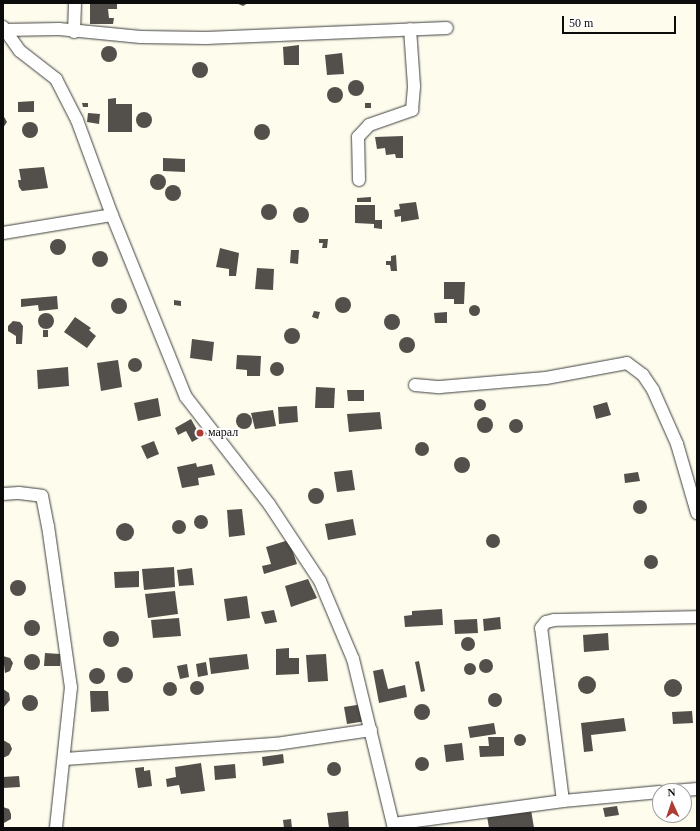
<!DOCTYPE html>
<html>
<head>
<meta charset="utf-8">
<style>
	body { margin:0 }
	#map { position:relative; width:700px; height:831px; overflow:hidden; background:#fdfced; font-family:"Times New Roman",serif }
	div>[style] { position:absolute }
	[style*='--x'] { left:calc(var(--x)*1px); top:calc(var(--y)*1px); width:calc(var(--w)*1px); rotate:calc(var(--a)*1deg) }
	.building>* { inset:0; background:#534f4a }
	.round { border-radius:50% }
	.roads { filter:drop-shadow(0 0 1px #3f3f3f) drop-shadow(0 0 1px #3f3f3f) }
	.street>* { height:12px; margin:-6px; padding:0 6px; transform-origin:6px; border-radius:6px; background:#fff }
	.dots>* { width:11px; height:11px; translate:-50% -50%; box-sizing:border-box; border:2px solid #fff; border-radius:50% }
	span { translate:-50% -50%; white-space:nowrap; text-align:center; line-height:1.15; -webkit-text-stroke:4px #fff; paint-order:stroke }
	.poi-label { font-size:12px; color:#0c0c0c }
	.left { translate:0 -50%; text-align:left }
	.frame { position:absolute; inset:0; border:4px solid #0c0c0c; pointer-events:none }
	.north { position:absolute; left:652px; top:783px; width:40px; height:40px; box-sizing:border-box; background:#fff; border:1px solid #9e9e9e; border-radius:50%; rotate:357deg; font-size:11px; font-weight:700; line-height:16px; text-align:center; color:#0c0c0c }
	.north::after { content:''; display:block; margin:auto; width:14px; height:18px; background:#ad3d33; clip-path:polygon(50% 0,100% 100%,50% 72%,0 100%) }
	.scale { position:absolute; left:562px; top:16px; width:114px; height:18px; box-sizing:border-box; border:2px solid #0c0c0c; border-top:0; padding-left:5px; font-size:12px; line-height:14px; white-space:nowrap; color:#0c0c0c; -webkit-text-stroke:3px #fff; paint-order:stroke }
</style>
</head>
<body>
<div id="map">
	<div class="building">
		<div style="clip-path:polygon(90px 3px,117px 3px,117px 9px,108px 9px,109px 18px,114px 18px,113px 24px,90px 24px)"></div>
		<div style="clip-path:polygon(236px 3px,248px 3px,243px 6px)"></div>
		<div style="clip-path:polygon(299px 45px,299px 65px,284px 65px,283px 47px)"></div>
		<div class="round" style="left:101px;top:46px;width:16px;height:16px"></div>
		<div style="clip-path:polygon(342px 53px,344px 74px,327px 75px,325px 55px)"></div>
		<div class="round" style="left:192px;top:62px;width:16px;height:16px"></div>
		<div class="round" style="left:348px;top:80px;width:16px;height:16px"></div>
		<div class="round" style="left:327px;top:87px;width:16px;height:16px"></div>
		<div style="clip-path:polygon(116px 98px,116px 104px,132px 104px,132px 132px,108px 132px,108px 99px)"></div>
		<div style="clip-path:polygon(34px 101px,34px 112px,18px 112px,18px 102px)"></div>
		<div style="clip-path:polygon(82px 103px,88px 103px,88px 107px,83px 107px)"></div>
		<div style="clip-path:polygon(365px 103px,371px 103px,371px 108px,365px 108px)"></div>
		<div class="round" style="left:136px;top:112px;width:16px;height:16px"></div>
		<div style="clip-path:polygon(88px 113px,100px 114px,99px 124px,87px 122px)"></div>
		<div style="clip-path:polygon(3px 115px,7px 122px,3px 128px)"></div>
		<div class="round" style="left:22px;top:122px;width:16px;height:16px"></div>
		<div class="round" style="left:254px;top:124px;width:16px;height:16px"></div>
		<div style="clip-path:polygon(403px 136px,403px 158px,396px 158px,395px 154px,386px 155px,385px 148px,377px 149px,375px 137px)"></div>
		<div style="clip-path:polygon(163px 158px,185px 159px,185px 172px,163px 171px)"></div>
		<div style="clip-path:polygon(44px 167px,48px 188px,22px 191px,19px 187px,18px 180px,21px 180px,19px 169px)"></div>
		<div class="round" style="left:150px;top:174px;width:16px;height:16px"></div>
		<div class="round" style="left:165px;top:185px;width:16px;height:16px"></div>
		<div style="clip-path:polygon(371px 197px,371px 202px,357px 202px,357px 198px)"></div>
		<div style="clip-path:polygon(416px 202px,419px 219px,401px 222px,401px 216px,395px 217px,394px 210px,400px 209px,399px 204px)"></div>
		<div class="round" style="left:261px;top:204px;width:16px;height:16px"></div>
		<div style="clip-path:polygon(355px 205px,375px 205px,375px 220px,382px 220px,382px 229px,374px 228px,374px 224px,355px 223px)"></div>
		<div class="round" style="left:293px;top:207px;width:16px;height:16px"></div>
		<div style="clip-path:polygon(319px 239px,328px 239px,327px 248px,322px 248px,323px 243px,319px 243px)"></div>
		<div class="round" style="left:50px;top:239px;width:16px;height:16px"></div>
		<div style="clip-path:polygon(220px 248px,239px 253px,236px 276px,229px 276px,229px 269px,216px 267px)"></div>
		<div style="clip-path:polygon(291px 250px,299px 250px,298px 264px,290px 263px)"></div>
		<div class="round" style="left:92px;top:251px;width:16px;height:16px"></div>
		<div style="clip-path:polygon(396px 255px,397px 271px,391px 271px,390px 265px,386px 265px,386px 261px,391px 261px,391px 256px)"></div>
		<div style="clip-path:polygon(257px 268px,274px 269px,273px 290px,255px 289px)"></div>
		<div style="clip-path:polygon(444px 282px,465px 282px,464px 304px,454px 304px,454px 299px,444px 299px)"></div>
		<div style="clip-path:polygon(57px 296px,58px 309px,39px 311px,38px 305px,21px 307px,21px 299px)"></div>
		<div class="round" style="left:335px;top:297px;width:16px;height:16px"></div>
		<div class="round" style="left:111px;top:298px;width:16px;height:16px"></div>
		<div style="clip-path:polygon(174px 300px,181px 301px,181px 306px,174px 305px)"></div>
		<div class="round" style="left:468.5px;top:304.5px;width:11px;height:11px"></div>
		<div style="clip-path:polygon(314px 311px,320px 312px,318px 319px,312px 317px)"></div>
		<div style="clip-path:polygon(447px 312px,447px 323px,435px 323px,434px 313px)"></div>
		<div class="round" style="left:38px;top:313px;width:16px;height:16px"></div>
		<div class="round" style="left:384px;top:314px;width:16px;height:16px"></div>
		<div style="clip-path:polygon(75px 317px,91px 328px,89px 330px,96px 336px,87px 348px,64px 332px)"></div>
		<div style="clip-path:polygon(13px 321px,20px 322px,23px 326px,22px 344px,16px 344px,16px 336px,8px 331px,8px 326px)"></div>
		<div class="round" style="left:284px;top:328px;width:16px;height:16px"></div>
		<div style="clip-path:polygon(43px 330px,48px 330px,48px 337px,43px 337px)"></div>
		<div class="round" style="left:399px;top:337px;width:16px;height:16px"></div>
		<div style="clip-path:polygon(192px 339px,214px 342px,212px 361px,190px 358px)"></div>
		<div style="clip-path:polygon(237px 355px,261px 356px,260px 376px,247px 376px,247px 370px,236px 369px)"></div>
		<div class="round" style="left:128px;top:358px;width:14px;height:14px"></div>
		<div style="clip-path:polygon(118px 360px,122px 387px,101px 391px,97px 363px)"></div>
		<div class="round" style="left:270px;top:362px;width:14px;height:14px"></div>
		<div style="clip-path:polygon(68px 367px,69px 386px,38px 389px,37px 370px)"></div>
		<div style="clip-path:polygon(316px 387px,335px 388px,334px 408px,315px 408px)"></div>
		<div style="clip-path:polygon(347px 390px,364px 390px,364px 401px,348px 401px)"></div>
		<div style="clip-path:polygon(158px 398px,161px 416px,138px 421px,134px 403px)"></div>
		<div class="round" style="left:474px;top:399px;width:12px;height:12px"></div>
		<div style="clip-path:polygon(607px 402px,611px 415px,596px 419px,593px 406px)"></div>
		<div style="clip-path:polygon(297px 406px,298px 422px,279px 424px,278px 407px)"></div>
		<div style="clip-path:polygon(273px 410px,276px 426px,255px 429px,251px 413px)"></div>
		<div style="clip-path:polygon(380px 412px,382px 429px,349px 432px,347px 414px)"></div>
		<div class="round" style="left:236px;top:413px;width:16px;height:16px"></div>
		<div class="round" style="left:477px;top:417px;width:16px;height:16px"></div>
		<div class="round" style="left:509px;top:419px;width:14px;height:14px"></div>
		<div style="clip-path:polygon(191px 419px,201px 437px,192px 442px,186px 431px,178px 435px,175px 428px)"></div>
		<div style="clip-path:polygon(154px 441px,159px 454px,147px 459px,141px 446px)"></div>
		<div class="round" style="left:415px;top:442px;width:14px;height:14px"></div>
		<div class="round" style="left:454px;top:457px;width:16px;height:16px"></div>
		<div style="clip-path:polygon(196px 463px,197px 467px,212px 464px,215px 475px,198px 478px,199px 485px,182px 488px,177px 467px)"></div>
		<div style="clip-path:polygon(352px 470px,355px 490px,337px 492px,334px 472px)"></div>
		<div style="clip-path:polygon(638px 472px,640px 481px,625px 483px,624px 474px)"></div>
		<div class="round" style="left:308px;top:488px;width:16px;height:16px"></div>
		<div class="round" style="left:633px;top:500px;width:14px;height:14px"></div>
		<div style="clip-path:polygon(242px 509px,245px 535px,229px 537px,227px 510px)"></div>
		<div class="round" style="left:194px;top:515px;width:14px;height:14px"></div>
		<div style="clip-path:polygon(353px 519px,356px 535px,328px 540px,325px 524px)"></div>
		<div class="round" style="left:172px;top:520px;width:14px;height:14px"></div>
		<div class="round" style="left:116px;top:523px;width:18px;height:18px"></div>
		<div class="round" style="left:486px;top:534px;width:14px;height:14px"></div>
		<div style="clip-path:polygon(289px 540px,297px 564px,264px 574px,262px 566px,271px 564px,266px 547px)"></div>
		<div class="round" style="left:644px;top:555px;width:14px;height:14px"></div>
		<div style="clip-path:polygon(174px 567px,175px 587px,144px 590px,142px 569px)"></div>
		<div style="clip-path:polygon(192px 568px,194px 585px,179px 586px,177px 570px)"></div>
		<div style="clip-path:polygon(139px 571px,139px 587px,115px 588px,114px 572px)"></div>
		<div style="clip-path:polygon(308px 579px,317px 598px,291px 607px,285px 586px)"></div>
		<div class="round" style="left:10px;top:580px;width:16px;height:16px"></div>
		<div style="clip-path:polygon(175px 591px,178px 614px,148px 618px,145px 594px)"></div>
		<div style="clip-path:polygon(247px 596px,250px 618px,227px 621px,224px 599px)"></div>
		<div style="clip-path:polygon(442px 609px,443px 625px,405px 627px,404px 616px,412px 615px,412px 611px)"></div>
		<div style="clip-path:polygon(274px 610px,277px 622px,265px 624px,261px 612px)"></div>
		<div style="clip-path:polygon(500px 617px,501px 629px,484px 631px,483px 619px)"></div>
		<div style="clip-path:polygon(179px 618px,181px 636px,153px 638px,151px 620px)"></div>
		<div style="clip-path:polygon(477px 619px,478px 633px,455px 634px,454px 620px)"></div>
		<div class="round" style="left:24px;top:620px;width:16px;height:16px"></div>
		<div class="round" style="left:103px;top:631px;width:16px;height:16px"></div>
		<div style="clip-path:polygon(608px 633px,609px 650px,584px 652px,583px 635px)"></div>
		<div class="round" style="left:461px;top:637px;width:14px;height:14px"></div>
		<div style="clip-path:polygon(289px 648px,289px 658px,299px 658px,299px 674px,276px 675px,276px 649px)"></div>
		<div style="clip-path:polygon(45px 653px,60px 654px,60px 666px,44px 666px)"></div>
		<div class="round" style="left:24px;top:654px;width:16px;height:16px"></div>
		<div style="clip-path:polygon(247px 654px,249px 669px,211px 674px,209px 658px)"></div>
		<div style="clip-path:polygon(326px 654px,328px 681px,308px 682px,306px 655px)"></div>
		<div style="clip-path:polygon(3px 656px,10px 658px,13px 663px,10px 671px,5px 673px)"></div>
		<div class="round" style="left:479px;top:659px;width:14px;height:14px"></div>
		<div style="clip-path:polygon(419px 661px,425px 691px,421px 692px,415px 662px)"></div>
		<div style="clip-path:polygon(206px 662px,208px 675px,198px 677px,196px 664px)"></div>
		<div class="round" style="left:464px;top:663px;width:12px;height:12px"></div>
		<div style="clip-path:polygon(187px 664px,189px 677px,180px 679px,177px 666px)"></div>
		<div class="round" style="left:117px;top:667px;width:16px;height:16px"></div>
		<div class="round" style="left:89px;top:668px;width:16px;height:16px"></div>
		<div style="clip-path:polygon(383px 669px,388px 689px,405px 685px,407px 697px,379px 703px,373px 671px)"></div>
		<div class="round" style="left:578px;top:676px;width:18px;height:18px"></div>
		<div class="round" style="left:664px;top:679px;width:18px;height:18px"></div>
		<div class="round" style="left:190px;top:681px;width:14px;height:14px"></div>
		<div class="round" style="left:163px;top:682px;width:14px;height:14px"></div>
		<div style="clip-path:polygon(3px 689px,9px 693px,10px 700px,3px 708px)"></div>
		<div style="clip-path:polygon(90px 691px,108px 691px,109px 711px,91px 712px)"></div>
		<div class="round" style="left:488px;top:693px;width:14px;height:14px"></div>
		<div class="round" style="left:22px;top:695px;width:16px;height:16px"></div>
		<div style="clip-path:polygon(363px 704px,366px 721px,347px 724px,344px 707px)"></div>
		<div class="round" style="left:414px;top:704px;width:16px;height:16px"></div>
		<div style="clip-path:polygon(692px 711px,693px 723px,673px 724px,672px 712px)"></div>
		<div style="clip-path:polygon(624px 718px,626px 731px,591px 735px,593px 751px,584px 752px,581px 723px)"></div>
		<div style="clip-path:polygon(494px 723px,496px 734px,470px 738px,468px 727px)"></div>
		<div class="round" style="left:514px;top:734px;width:12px;height:12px"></div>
		<div style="clip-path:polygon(488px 737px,504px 737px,504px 756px,480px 757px,479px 746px,489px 746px)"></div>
		<div style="clip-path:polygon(3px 740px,10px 744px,12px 749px,9px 755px,3px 758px)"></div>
		<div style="clip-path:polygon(462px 743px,464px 760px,446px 762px,444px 745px)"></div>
		<div style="clip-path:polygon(283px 754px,284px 763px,263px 766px,262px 757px)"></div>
		<div class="round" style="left:415px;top:757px;width:14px;height:14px"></div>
		<div class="round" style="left:327px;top:762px;width:14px;height:14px"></div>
		<div style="clip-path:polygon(201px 763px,205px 791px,181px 794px,179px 785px,167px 787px,166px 779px,176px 777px,175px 767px)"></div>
		<div style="clip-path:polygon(235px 764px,236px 778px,215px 780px,214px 766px)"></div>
		<div style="clip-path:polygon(144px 767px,144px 771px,150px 770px,152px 786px,138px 788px,135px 768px)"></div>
		<div style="clip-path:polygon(19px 776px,20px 787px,3px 788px,3px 777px)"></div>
		<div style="clip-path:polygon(617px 806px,619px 815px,605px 817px,603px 808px)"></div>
		<div style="clip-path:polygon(3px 807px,9px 809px,11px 814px,11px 819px,4px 823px)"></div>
		<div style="clip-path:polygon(531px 810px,534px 828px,489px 828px,487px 816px)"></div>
		<div style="clip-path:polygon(348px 811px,349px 828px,329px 828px,327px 813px)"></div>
		<div style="clip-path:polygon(291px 819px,292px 828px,284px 828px,283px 820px)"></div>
	</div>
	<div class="roads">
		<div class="street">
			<div style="--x:3;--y:27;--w:29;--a:55"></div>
			<div style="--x:20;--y:51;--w:46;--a:37.9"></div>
			<div style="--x:56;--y:79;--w:46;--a:62.9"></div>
			<div style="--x:77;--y:120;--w:101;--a:69.8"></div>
			<div style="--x:112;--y:215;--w:196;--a:67.9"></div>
			<div style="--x:186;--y:397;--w:135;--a:52.2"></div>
			<div style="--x:269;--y:504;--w:92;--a:56.5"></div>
			<div style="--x:320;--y:581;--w:85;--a:67.1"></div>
			<div style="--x:353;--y:659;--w:174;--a:76.4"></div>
			<div style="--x:4;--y:30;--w:55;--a:-1"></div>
			<div style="--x:59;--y:29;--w:82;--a:5.6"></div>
			<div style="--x:141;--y:37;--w:65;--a:0.9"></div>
			<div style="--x:206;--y:38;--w:241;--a:-2.4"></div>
			<div style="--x:74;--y:32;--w:29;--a:-88"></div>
			<div style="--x:359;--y:180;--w:43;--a:-91.3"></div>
			<div style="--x:358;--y:137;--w:16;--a:-47"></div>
			<div style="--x:369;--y:125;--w:46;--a:-19.2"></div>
			<div style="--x:412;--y:110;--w:24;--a:-85"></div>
			<div style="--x:414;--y:86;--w:57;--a:-94"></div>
			<div style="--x:3;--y:233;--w:110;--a:-9.4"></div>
			<div style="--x:415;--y:385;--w:25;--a:5"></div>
			<div style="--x:440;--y:387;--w:106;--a:-4.9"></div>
			<div style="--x:546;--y:378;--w:82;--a:-10.5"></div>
			<div style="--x:627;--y:363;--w:20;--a:37"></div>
			<div style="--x:643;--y:375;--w:18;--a:56"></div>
			<div style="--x:653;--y:390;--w:59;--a:66"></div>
			<div style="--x:677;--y:444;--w:72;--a:73.8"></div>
			<div style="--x:3;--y:494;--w:16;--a:-4"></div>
			<div style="--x:19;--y:493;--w:23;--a:7"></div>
			<div style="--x:42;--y:496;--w:31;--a:79"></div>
			<div style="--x:48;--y:526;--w:163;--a:81.9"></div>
			<div style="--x:71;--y:687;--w:142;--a:96.1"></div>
			<div style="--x:65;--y:759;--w:212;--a:-4.1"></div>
			<div style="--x:276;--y:744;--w:96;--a:-8.4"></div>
			<div style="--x:674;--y:791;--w:23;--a:-5"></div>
			<div style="--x:563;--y:801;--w:174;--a:-97.2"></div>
			<div style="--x:541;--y:628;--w:8;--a:-50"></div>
			<div style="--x:546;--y:622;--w:8;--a:-14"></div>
			<div style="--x:554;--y:620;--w:143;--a:-1.2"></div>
			<div style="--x:393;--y:824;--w:172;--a:-7.7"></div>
			<div style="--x:563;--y:801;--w:97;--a:-5.3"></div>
		</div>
	</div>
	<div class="dots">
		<div style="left:200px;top:433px;background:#ad3d33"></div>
	</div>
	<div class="poi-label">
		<span class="left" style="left:208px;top:433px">марал</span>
	</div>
	<div class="frame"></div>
	<div class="north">N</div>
	<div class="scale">50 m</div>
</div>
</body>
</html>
